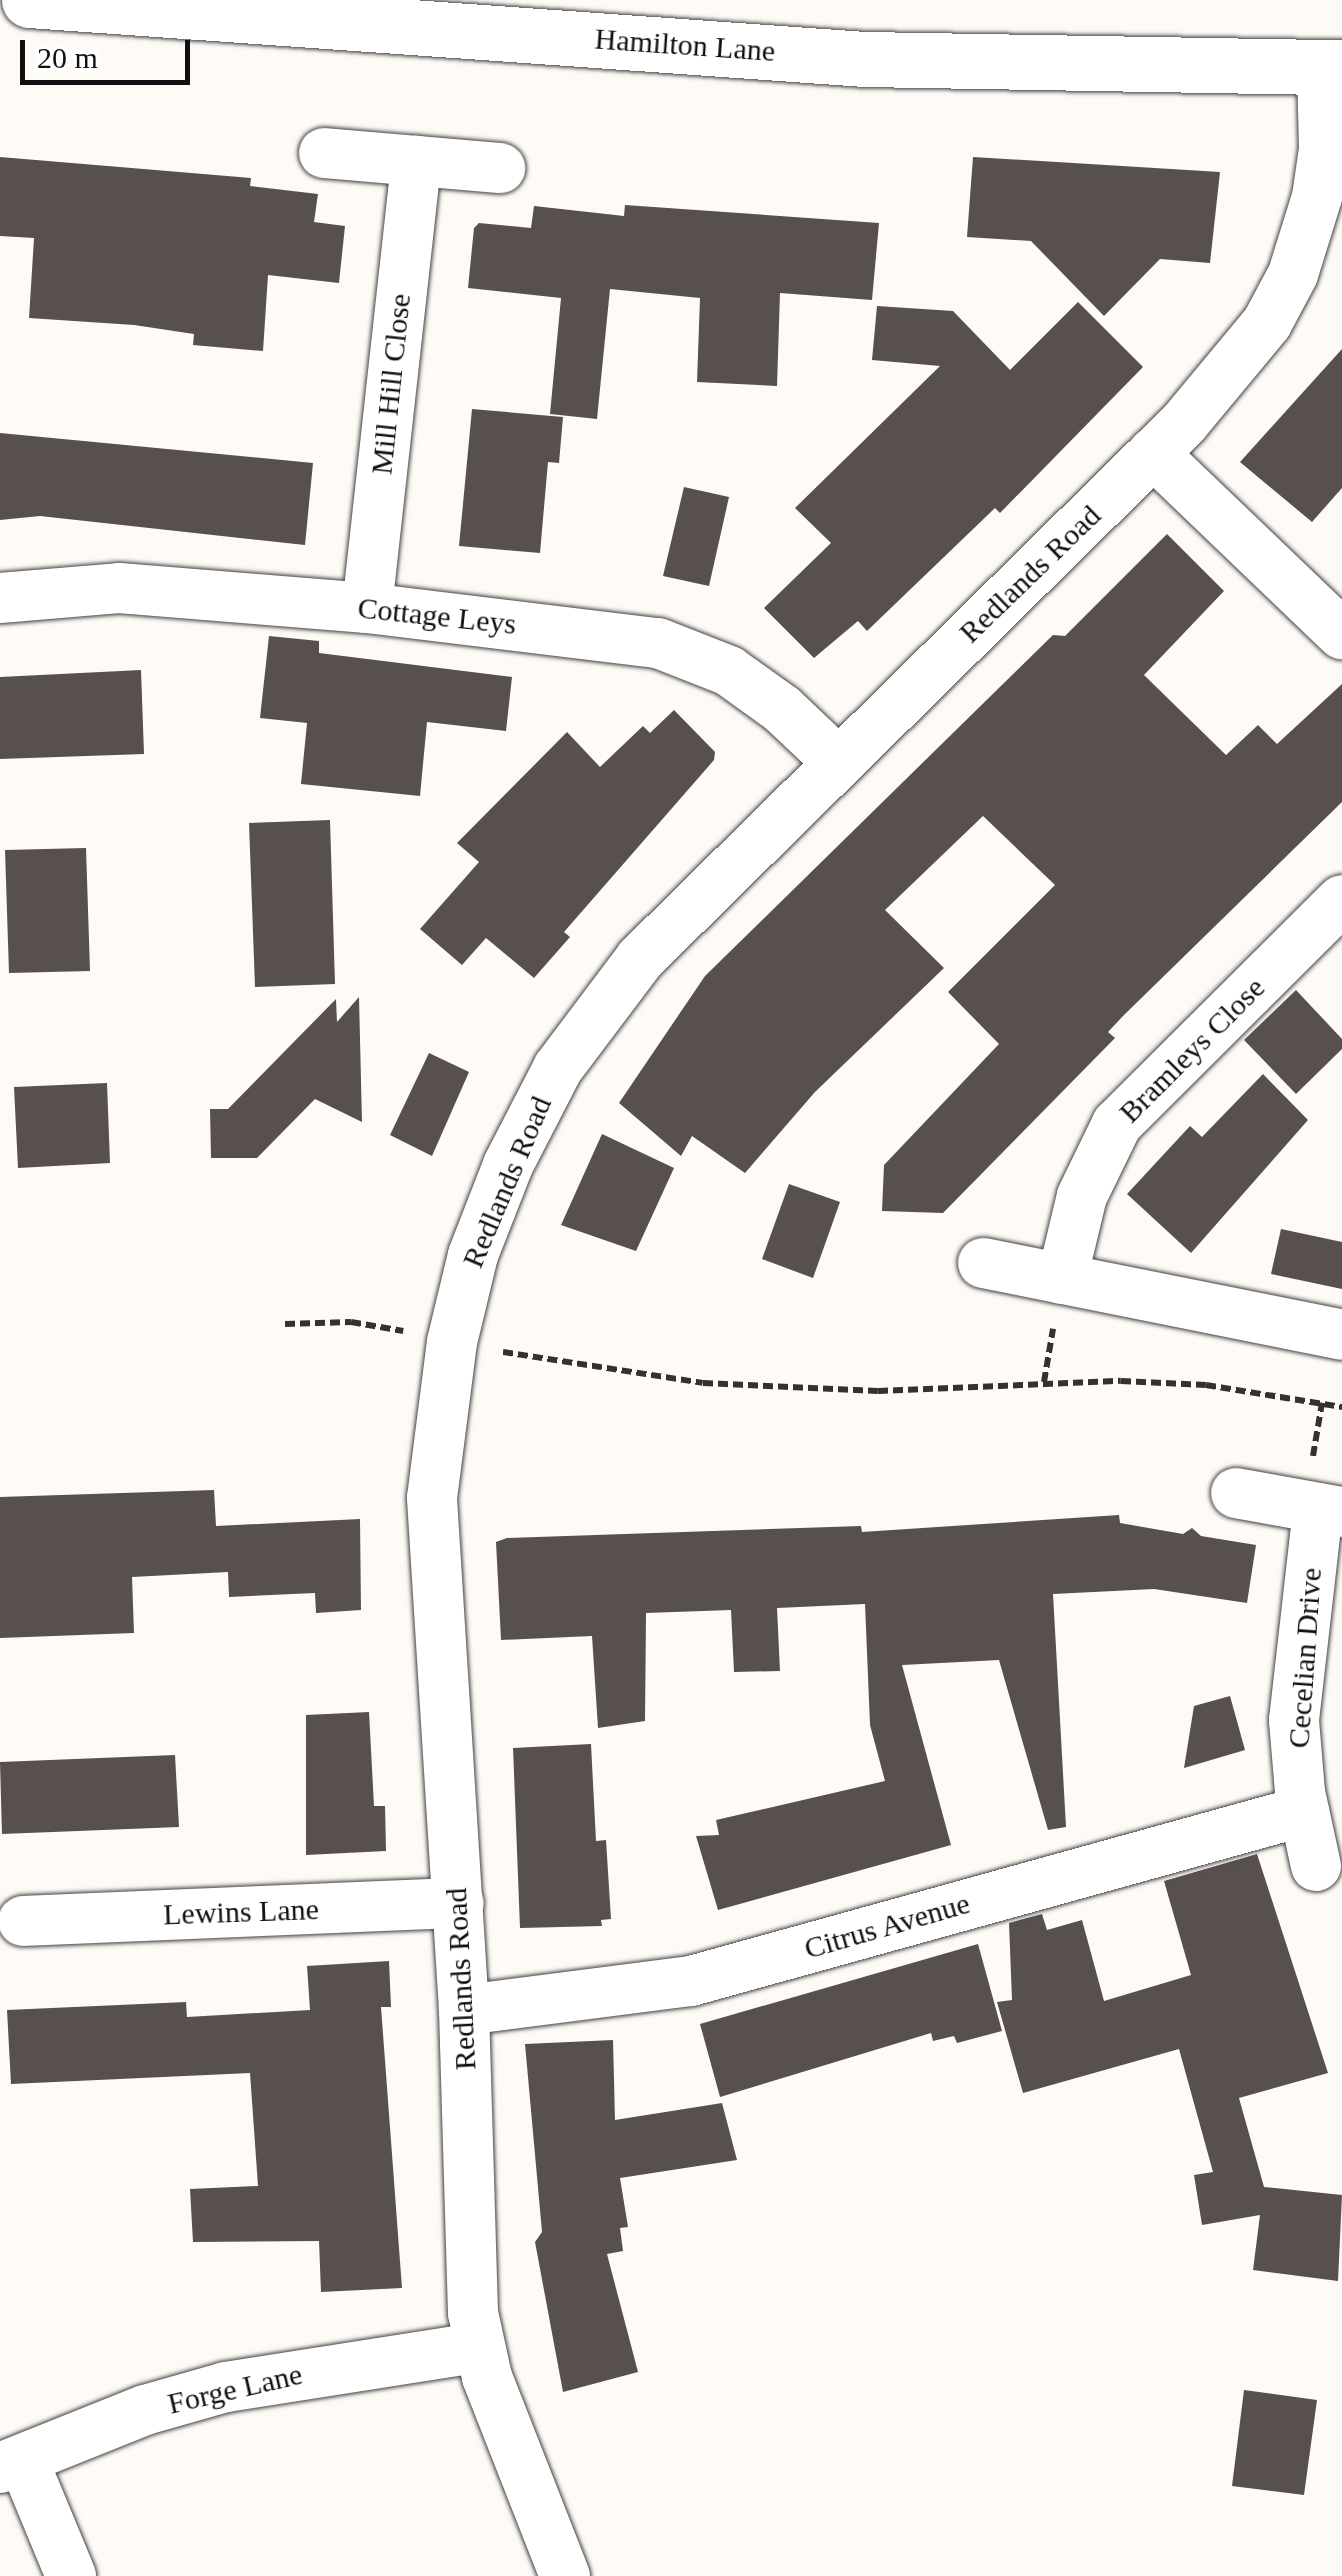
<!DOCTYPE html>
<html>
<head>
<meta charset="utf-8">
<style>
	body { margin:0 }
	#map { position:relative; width:1342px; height:2576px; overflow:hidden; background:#fefaf5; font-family:"Times New Roman",serif }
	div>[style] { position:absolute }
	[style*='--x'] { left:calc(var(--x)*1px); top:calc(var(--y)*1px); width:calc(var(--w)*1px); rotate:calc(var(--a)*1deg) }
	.building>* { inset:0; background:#58504e }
	.path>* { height:6px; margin-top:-3px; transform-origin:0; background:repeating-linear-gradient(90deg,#323232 0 10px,transparent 0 15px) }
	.roads { filter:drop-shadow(0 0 2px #434343) drop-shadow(0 0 2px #434343) }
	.minor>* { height:50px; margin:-25px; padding:0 25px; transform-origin:25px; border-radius:25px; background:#fff }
	.tertiary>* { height:55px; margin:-27.5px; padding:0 27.5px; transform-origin:27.5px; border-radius:27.5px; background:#fff }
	span { translate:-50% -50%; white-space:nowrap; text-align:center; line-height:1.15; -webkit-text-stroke:10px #fff; paint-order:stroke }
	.street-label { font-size:30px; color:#101010 }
	.scale { position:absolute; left:20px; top:40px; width:170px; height:45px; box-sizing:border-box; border:5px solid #101010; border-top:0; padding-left:12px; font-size:30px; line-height:35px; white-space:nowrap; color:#101010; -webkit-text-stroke:8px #fff; paint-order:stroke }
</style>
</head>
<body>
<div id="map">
	<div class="building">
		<div style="clip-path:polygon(0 157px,251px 178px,250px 186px,318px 194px,314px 222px,345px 226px,339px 283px,268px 275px,263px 351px,193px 345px,194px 334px,134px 325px,29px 318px,34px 238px,0 236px)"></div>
		<div style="clip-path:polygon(973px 157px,1220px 172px,1210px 263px,1160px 259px,1104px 316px,1031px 241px,967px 237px)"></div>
		<div style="clip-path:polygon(625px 205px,879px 223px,872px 300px,780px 293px,777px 386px,697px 382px,700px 298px,610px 289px,597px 419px,550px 414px,561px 298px,468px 288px,474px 228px,479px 223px,531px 228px,534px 206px,624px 216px)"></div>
		<div style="clip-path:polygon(1078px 302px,1143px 367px,1000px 513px,995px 508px,867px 631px,858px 621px,814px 658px,764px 608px,831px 543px,795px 508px,940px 366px,872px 360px,877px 306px,953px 311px,1010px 370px)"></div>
		<div style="clip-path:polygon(1342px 349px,1342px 488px,1312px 522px,1240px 462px)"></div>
		<div style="clip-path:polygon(472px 409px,563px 417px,559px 463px,548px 462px,540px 553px,459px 546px)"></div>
		<div style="clip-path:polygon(0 433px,313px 463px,305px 545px,40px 516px,0 520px)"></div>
		<div style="clip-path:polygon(684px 487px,729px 497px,709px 586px,663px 576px)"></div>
		<div style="clip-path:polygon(1167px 534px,1224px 591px,1144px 675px,1226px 755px,1258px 725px,1277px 744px,1342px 684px,1342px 802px,1123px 1016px,1108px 1032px,1115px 1038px,943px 1213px,882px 1211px,884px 1165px,999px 1044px,948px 992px,1055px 885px,983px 816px,885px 910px,944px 968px,815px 1092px,745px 1173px,692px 1136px,681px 1156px,619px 1103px,705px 976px,1053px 635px,1065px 636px)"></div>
		<div style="clip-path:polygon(269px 636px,319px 641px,319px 653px,512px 677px,506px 731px,427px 722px,420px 796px,301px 784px,307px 723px,260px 718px)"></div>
		<div style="clip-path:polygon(141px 670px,144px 754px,0 759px,0 677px)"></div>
		<div style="clip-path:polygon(674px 710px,715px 752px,714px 760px,564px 932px,570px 937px,534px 978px,486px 938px,462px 965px,420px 929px,479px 862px,457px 843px,567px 732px,600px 767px,643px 726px,650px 733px)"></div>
		<div style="clip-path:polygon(330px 820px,335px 984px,255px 987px,249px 823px)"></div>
		<div style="clip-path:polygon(86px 848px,90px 971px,9px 973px,5px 850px)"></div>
		<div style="clip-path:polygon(1296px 990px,1342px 1039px,1342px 1049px,1296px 1094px,1244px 1040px)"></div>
		<div style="clip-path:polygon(359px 997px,362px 1122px,315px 1099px,257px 1158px,211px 1158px,210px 1109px,228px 1109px,336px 999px,337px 1022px)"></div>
		<div style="clip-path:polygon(429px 1053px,469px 1072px,432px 1156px,390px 1135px)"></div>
		<div style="clip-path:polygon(1263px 1074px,1308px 1120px,1191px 1253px,1127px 1194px,1190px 1126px,1202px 1137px)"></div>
		<div style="clip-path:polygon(107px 1083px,110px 1163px,18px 1168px,14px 1087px)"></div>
		<div style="clip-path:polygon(602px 1134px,674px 1168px,636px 1251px,561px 1225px)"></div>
		<div style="clip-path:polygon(789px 1184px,840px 1202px,813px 1278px,762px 1259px)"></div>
		<div style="clip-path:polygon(1281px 1229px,1342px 1242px,1342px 1289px,1271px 1274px)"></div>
		<div style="clip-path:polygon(214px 1490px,216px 1526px,360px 1519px,361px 1610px,316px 1613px,315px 1593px,229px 1597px,228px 1572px,132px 1577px,134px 1633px,0 1638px,0 1497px)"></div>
		<div style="clip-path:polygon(1119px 1515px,1120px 1523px,1183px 1534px,1192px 1528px,1201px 1536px,1256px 1545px,1247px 1603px,1154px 1589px,1053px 1594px,1066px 1827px,1048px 1830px,999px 1660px,902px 1665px,951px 1845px,718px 1910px,696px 1836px,719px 1835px,716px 1820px,885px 1781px,870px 1725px,865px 1604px,777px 1608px,780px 1671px,734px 1672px,731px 1610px,646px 1613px,645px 1721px,598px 1728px,592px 1636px,501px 1640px,496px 1542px,507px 1538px,861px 1526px,862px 1532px)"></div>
		<div style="clip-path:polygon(1230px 1696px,1245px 1750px,1184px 1768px,1194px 1706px)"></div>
		<div style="clip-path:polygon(369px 1712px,374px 1806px,385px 1806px,386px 1851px,306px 1855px,306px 1715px)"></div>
		<div style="clip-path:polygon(591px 1744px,596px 1841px,606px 1840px,611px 1919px,601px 1920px,602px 1926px,520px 1928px,513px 1748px)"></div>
		<div style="clip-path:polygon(175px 1755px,179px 1827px,2px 1834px,0 1762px)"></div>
		<div style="clip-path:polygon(1257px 1854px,1328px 2073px,1239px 2098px,1264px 2187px,1342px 2195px,1338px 2281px,1253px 2270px,1260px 2215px,1202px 2225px,1194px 2175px,1213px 2172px,1179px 2049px,1023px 2093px,997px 2002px,1012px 2000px,1009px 1923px,1042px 1914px,1047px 1930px,1082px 1920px,1104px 2001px,1191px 1975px,1164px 1881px)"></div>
		<div style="clip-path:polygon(978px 1944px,1002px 2031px,957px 2043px,954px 2036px,933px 2041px,931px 2033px,720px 2097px,700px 2024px)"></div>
		<div style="clip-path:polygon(389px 1961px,391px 2007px,381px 2007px,402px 2288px,321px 2292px,319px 2241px,193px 2242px,190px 2189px,258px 2186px,250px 2073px,11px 2084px,7px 2010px,186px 2002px,187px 2017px,310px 2010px,307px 1966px)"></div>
		<div style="clip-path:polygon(613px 2040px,615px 2120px,722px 2103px,737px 2160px,620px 2178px,628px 2227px,620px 2228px,623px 2251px,607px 2254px,638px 2372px,563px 2392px,535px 2242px,542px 2232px,525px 2044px)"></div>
		<div style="clip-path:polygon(1244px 2390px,1317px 2400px,1304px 2495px,1232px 2486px)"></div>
	</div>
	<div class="path">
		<div style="--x:285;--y:1324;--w:66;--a:-1.7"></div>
		<div style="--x:351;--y:1322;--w:53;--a:9.8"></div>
		<div style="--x:503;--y:1352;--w:202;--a:8.8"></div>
		<div style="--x:703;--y:1383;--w:175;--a:2.6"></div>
		<div style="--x:878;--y:1391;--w:243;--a:-2.4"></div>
		<div style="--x:1121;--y:1381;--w:85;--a:2.7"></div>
		<div style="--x:1206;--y:1385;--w:138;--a:9.2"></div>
		<div style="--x:1044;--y:1382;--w:54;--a:-80.4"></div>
		<div style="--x:1313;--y:1456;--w:54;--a:-80.4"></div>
	</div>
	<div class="roads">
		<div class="minor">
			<div style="--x:324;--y:153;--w:177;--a:4.9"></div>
			<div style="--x:1153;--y:453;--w:262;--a:43.8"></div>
			<div style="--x:0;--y:598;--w:119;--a:-4.8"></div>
			<div style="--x:119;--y:588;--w:249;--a:4.6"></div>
			<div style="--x:367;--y:608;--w:293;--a:6.9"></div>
			<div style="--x:658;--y:643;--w:76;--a:21.5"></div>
			<div style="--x:729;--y:671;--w:65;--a:35.6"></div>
			<div style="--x:782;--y:709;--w:74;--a:43.4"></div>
			<div style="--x:367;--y:608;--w:450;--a:-83.7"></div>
			<div style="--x:983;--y:1263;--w:366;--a:11.3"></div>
			<div style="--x:1062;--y:1279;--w:85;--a:-76.5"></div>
			<div style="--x:1082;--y:1196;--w:80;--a:-64.1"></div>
			<div style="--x:1117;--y:1124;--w:317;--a:-44.9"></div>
			<div style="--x:1236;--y:1493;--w:108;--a:10.2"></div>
			<div style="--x:1316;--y:1866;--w:76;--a:-102.2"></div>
			<div style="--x:1300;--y:1792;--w:72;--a:-94.8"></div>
			<div style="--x:1294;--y:1720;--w:213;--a:-83.5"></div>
			<div style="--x:23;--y:1921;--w:436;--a:-2.4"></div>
			<div style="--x:464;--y:2010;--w:229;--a:-7.3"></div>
			<div style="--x:691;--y:1981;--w:636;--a:-15.5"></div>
			<div style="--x:23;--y:2460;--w:126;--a:67.5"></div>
			<div style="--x:0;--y:2468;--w:156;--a:-21.8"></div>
			<div style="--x:145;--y:2410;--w:84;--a:-15.9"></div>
			<div style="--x:226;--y:2387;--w:257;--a:-8.9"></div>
			<div style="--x:565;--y:2576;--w:214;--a:-111.4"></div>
			<div style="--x:487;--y:2377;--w:66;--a:-102.3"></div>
			<div style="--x:473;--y:2313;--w:303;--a:-91.7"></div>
			<div style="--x:464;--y:2010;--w:513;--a:-93.58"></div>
			<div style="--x:432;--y:1498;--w:157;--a:-82.7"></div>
			<div style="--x:452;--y:1342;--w:89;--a:-76.4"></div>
			<div style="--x:473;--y:1255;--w:97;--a:-68.7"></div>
			<div style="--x:508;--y:1165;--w:109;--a:-62.7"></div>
			<div style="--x:558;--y:1068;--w:136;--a:-53"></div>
			<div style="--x:640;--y:959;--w:764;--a:-44.58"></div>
			<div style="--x:1184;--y:423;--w:130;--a:-50.3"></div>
			<div style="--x:1267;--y:323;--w:55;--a:-62"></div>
			<div style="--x:1293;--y:274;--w:81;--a:-72.7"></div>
			<div style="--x:1317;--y:197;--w:49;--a:-81.7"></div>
			<div style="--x:1324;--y:149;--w:82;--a:-91.4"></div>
		</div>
		<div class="tertiary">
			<div style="--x:29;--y:0;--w:838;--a:4.04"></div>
			<div style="--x:865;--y:59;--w:477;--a:1"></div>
		</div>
	</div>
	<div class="street-label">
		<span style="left:685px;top:45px;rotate:4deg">Hamilton Lane</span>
		<span style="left:391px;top:384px;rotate:-84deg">Mill Hill Close</span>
		<span style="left:1030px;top:574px;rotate:-44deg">Redlands Road</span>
		<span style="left:437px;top:616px;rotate:6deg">Cottage Leys</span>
		<span style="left:1192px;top:1050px;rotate:-45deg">Bramleys Close</span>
		<span style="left:507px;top:1182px;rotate:-67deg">Redlands Road</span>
		<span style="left:1305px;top:1658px;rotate:-86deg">Cecelian Drive</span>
		<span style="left:241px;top:1912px;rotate:-2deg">Lewins Lane</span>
		<span style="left:887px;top:1926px;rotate:-16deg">Citrus Avenue</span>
		<span style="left:461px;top:1979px;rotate:-93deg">Redlands Road</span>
		<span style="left:235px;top:2389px;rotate:-13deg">Forge Lane</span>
	</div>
	<div class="scale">20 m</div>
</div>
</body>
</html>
